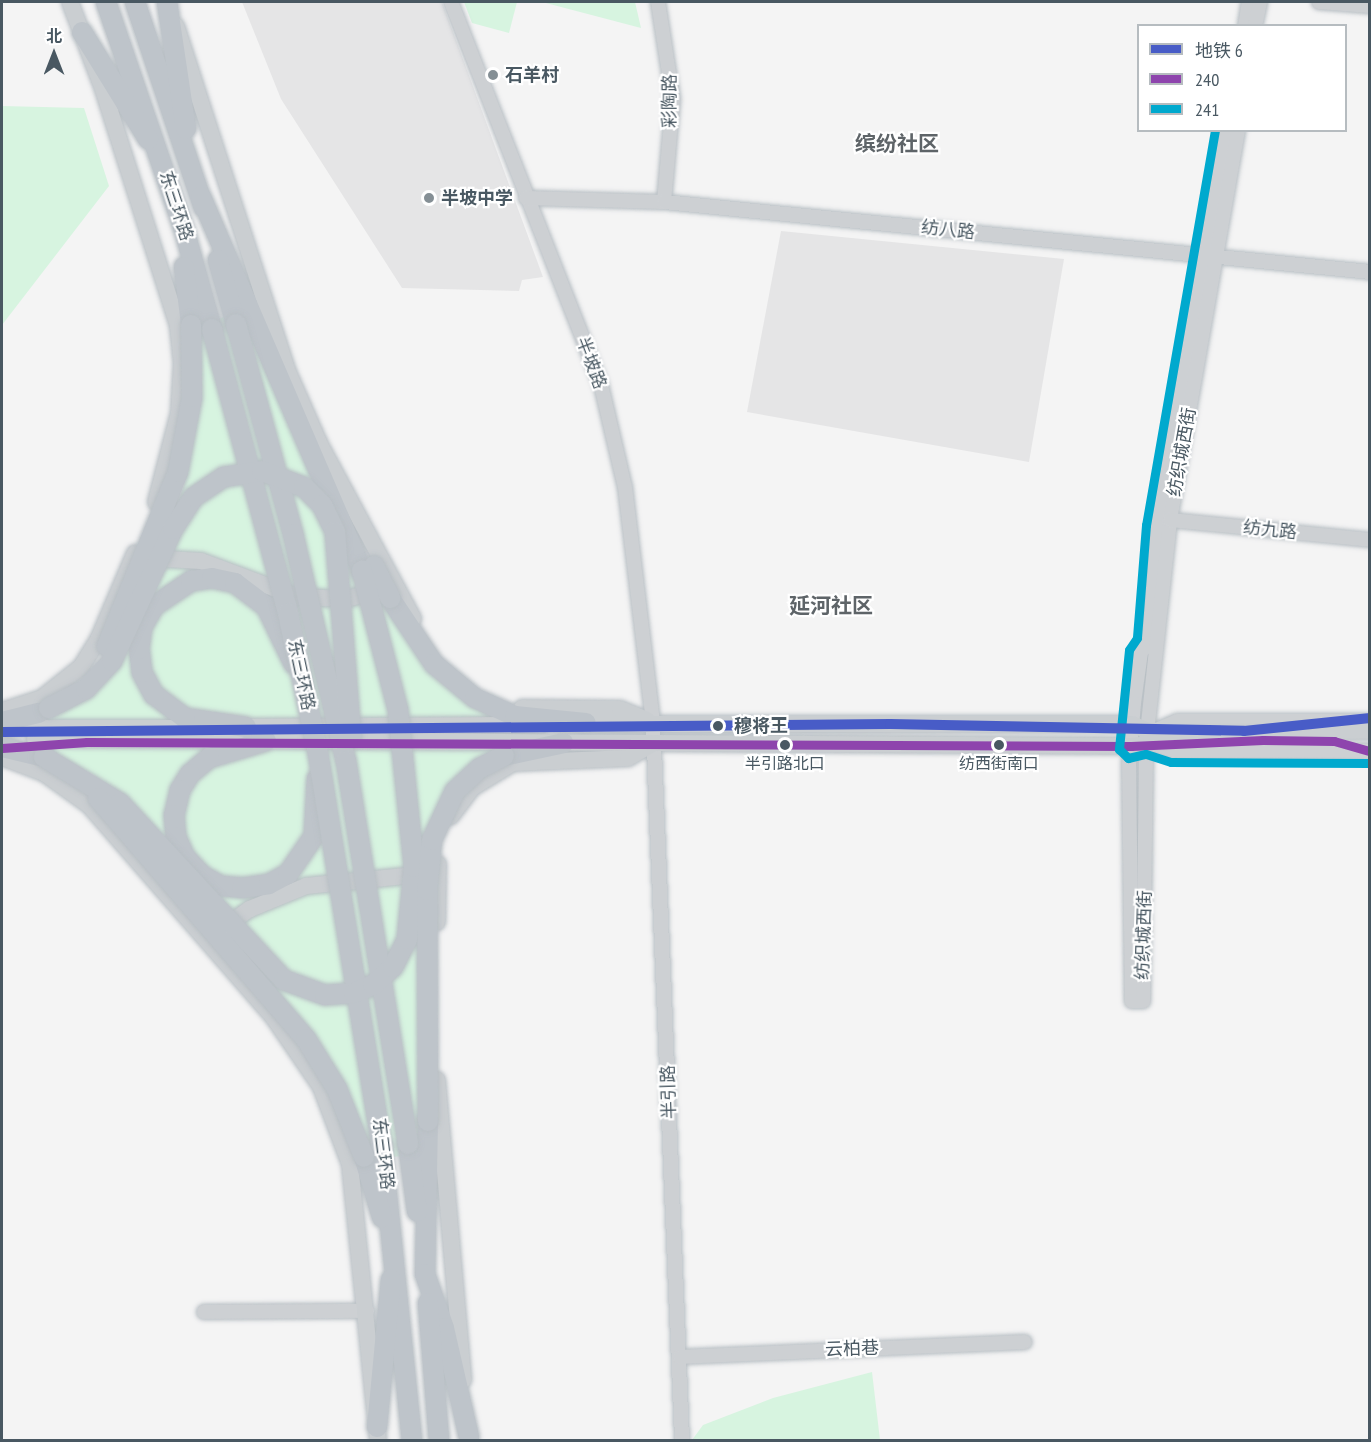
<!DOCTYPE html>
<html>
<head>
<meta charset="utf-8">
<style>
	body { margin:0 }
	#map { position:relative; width:1371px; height:1442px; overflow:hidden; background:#f4f4f4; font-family:"PT Sans Narrow","Noto Sans SC",sans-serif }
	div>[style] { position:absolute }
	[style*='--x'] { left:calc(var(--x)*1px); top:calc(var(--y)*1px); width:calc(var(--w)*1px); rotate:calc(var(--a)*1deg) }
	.education>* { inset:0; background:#e5e5e6 }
	.green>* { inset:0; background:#d7f4e0 }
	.roads { filter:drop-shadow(0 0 2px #b8bfc4) drop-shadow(0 0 2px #b8bfc4) }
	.minor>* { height:14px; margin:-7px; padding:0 7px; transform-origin:7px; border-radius:7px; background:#cdd0d3 }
	.major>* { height:16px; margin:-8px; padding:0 8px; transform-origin:8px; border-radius:8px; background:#caced1 }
	.highway>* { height:20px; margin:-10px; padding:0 10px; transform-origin:10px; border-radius:10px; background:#bec4ca }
	.bridges { filter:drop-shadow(0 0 2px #b8bfc4) drop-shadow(0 0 2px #b8bfc4) }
	.highway-bridge>* { height:20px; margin:-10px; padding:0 10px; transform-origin:10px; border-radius:10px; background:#bec4ca }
	.bus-1>* { height:9px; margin:-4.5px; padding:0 4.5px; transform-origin:4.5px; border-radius:4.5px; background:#8e44ad }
	.bus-2>* { height:9px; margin:-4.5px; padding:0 4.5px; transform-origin:4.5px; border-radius:4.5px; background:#00a9ce }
	.metro-1>* { height:10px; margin:-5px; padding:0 5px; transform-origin:5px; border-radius:5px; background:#485cc7 }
	.dots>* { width:16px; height:16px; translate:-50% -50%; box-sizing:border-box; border:3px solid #fff; border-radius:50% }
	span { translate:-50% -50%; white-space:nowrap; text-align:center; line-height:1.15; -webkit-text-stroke:4.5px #fff; paint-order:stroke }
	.bus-label { font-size:16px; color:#495862 }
	.poi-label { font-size:18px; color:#495862; font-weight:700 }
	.left { translate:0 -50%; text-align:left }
	.street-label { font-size:18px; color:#495862 }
	.stop-label { font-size:18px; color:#495862; font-weight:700 }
	.quarter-label { font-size:21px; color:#5e6468; font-weight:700 }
	.frame { position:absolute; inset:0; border:3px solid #495862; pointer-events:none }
	.legend { position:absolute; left:1137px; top:24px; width:210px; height:108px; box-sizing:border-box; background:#fff; border:2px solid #b6bcc0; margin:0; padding:8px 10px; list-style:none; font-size:18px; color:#495862 }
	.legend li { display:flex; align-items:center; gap:12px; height:30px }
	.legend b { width:30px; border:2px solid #b6bcc0 }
	.north { position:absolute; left:24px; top:24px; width:60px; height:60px; -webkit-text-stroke:4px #fff; paint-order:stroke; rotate:0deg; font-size:16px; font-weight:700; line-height:24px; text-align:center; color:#495862 }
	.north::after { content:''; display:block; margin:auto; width:21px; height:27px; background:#495862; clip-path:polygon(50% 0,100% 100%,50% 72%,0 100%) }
</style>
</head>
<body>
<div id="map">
	<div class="education">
		<div style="clip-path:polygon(242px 2px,442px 2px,543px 277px,522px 280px,519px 291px,402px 288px,281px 99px)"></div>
		<div style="clip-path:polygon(781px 231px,1064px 259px,1029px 462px,747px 412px)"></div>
	</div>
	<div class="green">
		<div style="clip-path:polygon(464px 2px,517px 2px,509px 33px,472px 23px)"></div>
		<div style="clip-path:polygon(542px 2px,635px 2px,641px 28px)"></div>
		<div style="clip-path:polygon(2px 106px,84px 108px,109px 186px,2px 325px)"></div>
		<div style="clip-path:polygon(244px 312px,265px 367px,406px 632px,503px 718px,505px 750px,434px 819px,424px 1155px,370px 1158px,149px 846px,130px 805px,94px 775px,37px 746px,39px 722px,84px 699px,174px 515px,186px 479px,198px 404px,201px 323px)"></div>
		<div style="clip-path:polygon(872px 1372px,880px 1440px,692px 1440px,703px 1425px,773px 1398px)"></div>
	</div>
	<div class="roads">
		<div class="minor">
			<div style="--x:451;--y:2;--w:411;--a:68.6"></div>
			<div style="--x:601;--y:385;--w:105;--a:76.8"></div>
			<div style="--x:625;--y:487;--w:238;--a:83.2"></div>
			<div style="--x:653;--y:723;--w:718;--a:87.68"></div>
			<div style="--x:658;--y:2;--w:98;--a:81.2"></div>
			<div style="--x:673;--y:99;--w:103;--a:95"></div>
			<div style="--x:1319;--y:2;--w:51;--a:4.5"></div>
			<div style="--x:1245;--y:26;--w:24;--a:-81"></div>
			<div style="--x:1255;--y:26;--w:25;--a:-78"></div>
			<div style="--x:1227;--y:130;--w:403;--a:99.9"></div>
			<div style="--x:1158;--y:527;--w:116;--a:94.4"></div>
			<div style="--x:1149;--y:643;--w:12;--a:132"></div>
			<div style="--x:1141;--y:652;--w:51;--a:97.8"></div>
			<div style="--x:1134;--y:703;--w:61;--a:94.7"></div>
			<div style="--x:1129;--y:764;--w:237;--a:89.3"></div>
			<div style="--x:1132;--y:1001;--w:11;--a:0"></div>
			<div style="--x:1143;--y:1001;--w:259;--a:-89.3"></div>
			<div style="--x:1146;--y:742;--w:223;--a:-83.8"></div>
			<div style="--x:1170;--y:520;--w:396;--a:-80.1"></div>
			<div style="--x:526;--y:198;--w:138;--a:1.7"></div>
			<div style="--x:664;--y:202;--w:709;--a:5.66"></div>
			<div style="--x:1170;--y:520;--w:201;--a:5.7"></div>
			<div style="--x:1154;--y:731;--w:25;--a:-23"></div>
			<div style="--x:1177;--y:721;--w:193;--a:0"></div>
			<div style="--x:1154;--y:744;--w:19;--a:18"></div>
			<div style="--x:1172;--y:750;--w:198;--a:0.3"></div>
			<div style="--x:204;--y:1312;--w:163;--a:-0.4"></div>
			<div style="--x:680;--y:1357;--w:345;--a:-2.5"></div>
		</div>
		<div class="major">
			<div style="--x:70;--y:2;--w:93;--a:69.2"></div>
			<div style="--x:103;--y:89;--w:249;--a:72.4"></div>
			<div style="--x:178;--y:326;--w:36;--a:84"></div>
			<div style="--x:182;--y:362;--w:51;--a:93.4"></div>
			<div style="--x:179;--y:413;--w:92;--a:104.5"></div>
			<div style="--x:176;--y:26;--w:361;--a:72.1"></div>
			<div style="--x:287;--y:370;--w:80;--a:66.3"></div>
			<div style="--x:319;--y:443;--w:199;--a:61.8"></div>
			<div style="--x:150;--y:558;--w:51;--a:3.4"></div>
			<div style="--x:201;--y:561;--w:103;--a:20.4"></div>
			<div style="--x:298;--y:597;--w:49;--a:2.3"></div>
			<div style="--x:347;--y:599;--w:33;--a:-16"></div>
			<div style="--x:522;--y:708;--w:98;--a:0.6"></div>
			<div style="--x:620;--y:709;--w:29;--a:22"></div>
			<div style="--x:2;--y:711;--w:42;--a:-18"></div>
			<div style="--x:42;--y:698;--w:50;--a:-38.5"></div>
			<div style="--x:81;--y:667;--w:34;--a:-58"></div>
			<div style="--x:99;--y:638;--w:92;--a:-67"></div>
			<div style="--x:575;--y:724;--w:557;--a:0"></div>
			<div style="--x:1132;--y:724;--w:20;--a:24"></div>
			<div style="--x:1150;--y:732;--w:220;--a:-0.3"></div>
			<div style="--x:233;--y:727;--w:308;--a:-0.4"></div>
			<div style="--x:2;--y:728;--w:206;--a:0"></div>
			<div style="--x:35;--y:739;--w:1096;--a:0.37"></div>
			<div style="--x:1131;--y:746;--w:36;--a:-6"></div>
			<div style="--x:2;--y:757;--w:45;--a:20.9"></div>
			<div style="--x:44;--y:773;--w:55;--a:35.4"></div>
			<div style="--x:89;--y:805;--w:282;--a:49"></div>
			<div style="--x:274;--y:1018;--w:83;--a:55.7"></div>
			<div style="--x:321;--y:1087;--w:82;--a:69.4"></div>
			<div style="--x:350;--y:1164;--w:277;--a:84.2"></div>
			<div style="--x:451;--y:816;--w:35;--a:-53"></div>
			<div style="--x:472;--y:788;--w:48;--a:-31.4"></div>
			<div style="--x:513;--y:763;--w:115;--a:-2.5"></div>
			<div style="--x:628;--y:758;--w:30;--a:-30"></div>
			<div style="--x:437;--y:922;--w:58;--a:-89"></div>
			<div style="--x:222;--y:929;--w:34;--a:-36"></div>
			<div style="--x:250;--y:909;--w:61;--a:-22.3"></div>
			<div style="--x:306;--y:886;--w:119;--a:-5.8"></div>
			<div style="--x:437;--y:1080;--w:301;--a:85"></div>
		</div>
		<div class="highway">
			<div style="--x:106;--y:2;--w:244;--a:71.1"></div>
			<div style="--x:185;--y:233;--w:100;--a:74.3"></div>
			<div style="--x:135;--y:2;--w:217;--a:71.5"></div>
			<div style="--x:167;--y:2;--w:128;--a:81.5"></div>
			<div style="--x:82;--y:32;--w:126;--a:58.3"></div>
			<div style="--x:201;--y:197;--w:407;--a:66.7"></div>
			<div style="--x:218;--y:260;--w:66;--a:74.3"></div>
			<div style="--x:184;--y:267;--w:58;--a:83.1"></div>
			<div style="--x:390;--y:598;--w:79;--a:56.3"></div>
			<div style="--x:434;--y:664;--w:53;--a:39.7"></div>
			<div style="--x:475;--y:698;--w:44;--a:24.2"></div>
			<div style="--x:515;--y:716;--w:71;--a:5.6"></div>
			<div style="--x:2;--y:722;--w:38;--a:-14"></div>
			<div style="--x:246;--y:727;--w:62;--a:-171.6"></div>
			<div style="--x:185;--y:718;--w:39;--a:-143"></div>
			<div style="--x:154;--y:695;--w:26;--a:-118"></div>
			<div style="--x:142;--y:672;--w:23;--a:-97"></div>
			<div style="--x:139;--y:649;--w:22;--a:-82"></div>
			<div style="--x:142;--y:627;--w:24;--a:-60"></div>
			<div style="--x:154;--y:606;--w:45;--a:-34"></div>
			<div style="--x:191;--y:581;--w:21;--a:-8"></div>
			<div style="--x:212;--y:578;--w:24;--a:12"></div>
			<div style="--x:235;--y:583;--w:39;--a:37"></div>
			<div style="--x:266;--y:606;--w:64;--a:64.2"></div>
			<div style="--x:266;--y:741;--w:59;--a:163.4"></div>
			<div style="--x:209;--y:758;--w:25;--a:140"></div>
			<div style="--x:190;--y:774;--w:19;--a:122"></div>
			<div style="--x:180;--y:790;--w:26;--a:103"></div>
			<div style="--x:174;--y:815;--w:22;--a:85"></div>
			<div style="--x:176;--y:837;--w:22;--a:66"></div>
			<div style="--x:185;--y:857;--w:26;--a:47"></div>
			<div style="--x:203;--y:876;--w:21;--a:29"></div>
			<div style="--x:221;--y:886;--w:21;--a:5"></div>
			<div style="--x:242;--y:888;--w:27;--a:-8"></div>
			<div style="--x:269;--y:884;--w:21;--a:-28"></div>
			<div style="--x:288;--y:874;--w:46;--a:-55.6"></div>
			<div style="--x:314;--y:836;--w:57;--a:-87"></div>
			<div style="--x:2;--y:747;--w:43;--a:13.4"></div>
			<div style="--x:504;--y:756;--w:61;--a:-12.2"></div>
			<div style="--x:428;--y:1121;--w:153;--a:91.1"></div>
			<div style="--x:425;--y:1274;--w:57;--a:70.6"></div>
			<div style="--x:444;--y:1328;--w:112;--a:77.1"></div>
			<div style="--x:408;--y:1144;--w:68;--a:82.3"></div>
			<div style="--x:382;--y:1146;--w:296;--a:84.2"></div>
			<div style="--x:364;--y:1157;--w:63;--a:73.3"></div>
			<div style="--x:428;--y:1303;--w:137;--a:85.4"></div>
			<div style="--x:377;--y:1427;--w:148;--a:-84.6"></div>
		</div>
	</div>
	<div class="bridges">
		<div class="highway-bridge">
			<div style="--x:236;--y:324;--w:218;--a:74.8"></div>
			<div style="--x:293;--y:534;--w:233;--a:76.9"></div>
			<div style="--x:346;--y:761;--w:388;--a:80.8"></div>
			<div style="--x:212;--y:329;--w:294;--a:75"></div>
			<div style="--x:288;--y:613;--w:143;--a:77.9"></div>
			<div style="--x:318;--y:753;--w:398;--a:80.8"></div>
			<div style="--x:374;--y:566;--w:36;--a:63"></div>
			<div style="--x:107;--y:646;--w:188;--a:-67.8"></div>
			<div style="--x:178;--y:472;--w:76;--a:-79.4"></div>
			<div style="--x:192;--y:397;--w:72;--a:-90.8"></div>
			<div style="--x:49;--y:708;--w:42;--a:-27.2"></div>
			<div style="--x:86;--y:689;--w:38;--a:-47"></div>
			<div style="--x:112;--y:661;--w:145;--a:-65.2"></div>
			<div style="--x:173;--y:529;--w:38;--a:-57"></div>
			<div style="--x:194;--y:497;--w:36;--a:-34"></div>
			<div style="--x:224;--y:477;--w:38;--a:-9"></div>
			<div style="--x:262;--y:471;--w:45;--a:20.9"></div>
			<div style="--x:304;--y:487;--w:25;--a:45"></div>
			<div style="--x:322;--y:505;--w:30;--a:64"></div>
			<div style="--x:335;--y:532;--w:206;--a:85.5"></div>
			<div style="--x:44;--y:757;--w:89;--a:31.2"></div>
			<div style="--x:120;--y:803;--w:241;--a:47.2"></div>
			<div style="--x:284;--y:980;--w:44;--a:20.1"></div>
			<div style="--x:325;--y:995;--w:29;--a:-4"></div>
			<div style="--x:354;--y:993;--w:21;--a:-23"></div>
			<div style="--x:373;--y:985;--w:27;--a:-42"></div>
			<div style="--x:393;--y:967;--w:31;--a:-63"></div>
			<div style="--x:407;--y:939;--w:72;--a:-84.4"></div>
			<div style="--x:414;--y:867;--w:158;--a:-95.8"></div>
			<div style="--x:398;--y:710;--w:144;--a:-104.5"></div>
			<div style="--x:98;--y:798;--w:318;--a:49.2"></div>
			<div style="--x:306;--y:1039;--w:59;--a:58.2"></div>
			<div style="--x:337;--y:1089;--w:73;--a:68.3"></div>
			<div style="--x:428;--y:1121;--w:231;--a:-90.2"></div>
			<div style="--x:427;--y:890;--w:50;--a:-84.3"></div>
			<div style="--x:432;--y:840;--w:54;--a:-64.9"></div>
			<div style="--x:455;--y:791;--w:34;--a:-43"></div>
			<div style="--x:480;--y:768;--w:27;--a:-27"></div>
		</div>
	</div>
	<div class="bus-1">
		<div style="--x:2;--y:748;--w:85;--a:-4"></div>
		<div style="--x:87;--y:742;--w:1044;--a:0.22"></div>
		<div style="--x:1131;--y:746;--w:132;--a:-2.6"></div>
		<div style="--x:1263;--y:740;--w:71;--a:0.8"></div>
		<div style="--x:1334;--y:741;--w:37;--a:16"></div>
	</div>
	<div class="bus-2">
		<div style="--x:1215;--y:130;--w:401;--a:99.9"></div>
		<div style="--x:1146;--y:525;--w:113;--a:94.6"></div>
		<div style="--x:1137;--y:638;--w:14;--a:124"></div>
		<div style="--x:1129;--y:650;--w:100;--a:95.8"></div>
		<div style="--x:1119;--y:749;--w:13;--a:45"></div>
		<div style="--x:1128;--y:758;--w:18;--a:-13"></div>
		<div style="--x:1146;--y:754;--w:26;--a:18"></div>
		<div style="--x:1171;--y:762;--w:199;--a:0.3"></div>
	</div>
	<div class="metro-1">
		<div style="--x:2;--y:732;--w:888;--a:-0.52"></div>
		<div style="--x:890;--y:724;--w:354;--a:1.1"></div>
		<div style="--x:1244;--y:731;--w:127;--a:-5.9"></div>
	</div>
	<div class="dots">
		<div style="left:493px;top:75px;background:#858f95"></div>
		<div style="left:429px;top:198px;background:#858f95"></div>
		<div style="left:718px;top:726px;background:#495862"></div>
		<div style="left:785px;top:745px;background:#495862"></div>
		<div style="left:999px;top:745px;background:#495862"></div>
	</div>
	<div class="bus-label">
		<span style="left:785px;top:763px">半引路北口</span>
		<span style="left:999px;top:763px">纺西街南口</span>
	</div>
	<div class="poi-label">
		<span class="left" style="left:505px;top:75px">石羊村</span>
		<span class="left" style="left:441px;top:198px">半坡中学</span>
	</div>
	<div class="street-label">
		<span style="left:670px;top:101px;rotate:-90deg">彩陶路</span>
		<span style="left:176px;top:206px;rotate:72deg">东三环路</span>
		<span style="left:948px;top:230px;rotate:6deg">纺八路</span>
		<span style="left:591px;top:363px;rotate:69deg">半坡路</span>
		<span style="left:1182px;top:452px;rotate:-80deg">纺织城西街</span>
		<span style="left:1270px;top:530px;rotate:6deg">纺九路</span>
		<span style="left:301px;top:675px;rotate:78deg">东三环路</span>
		<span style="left:1144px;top:935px;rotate:-88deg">纺织城西街</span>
		<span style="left:669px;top:1092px;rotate:-92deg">半引路</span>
		<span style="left:383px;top:1154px;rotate:83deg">东三环路</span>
		<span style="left:852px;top:1349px;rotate:-2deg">云柏巷</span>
	</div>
	<div class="stop-label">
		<span class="left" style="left:734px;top:726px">穆将王</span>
	</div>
	<div class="quarter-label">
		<span style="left:897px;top:144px">缤纷社区</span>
		<span style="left:831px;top:606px">延河社区</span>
	</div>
	<div class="frame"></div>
	<ul class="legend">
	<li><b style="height:8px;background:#485cc7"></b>地铁 6</li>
	<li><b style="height:8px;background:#8e44ad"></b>240</li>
	<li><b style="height:8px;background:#00a9ce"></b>241</li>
	</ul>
	<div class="north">北</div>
</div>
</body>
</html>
